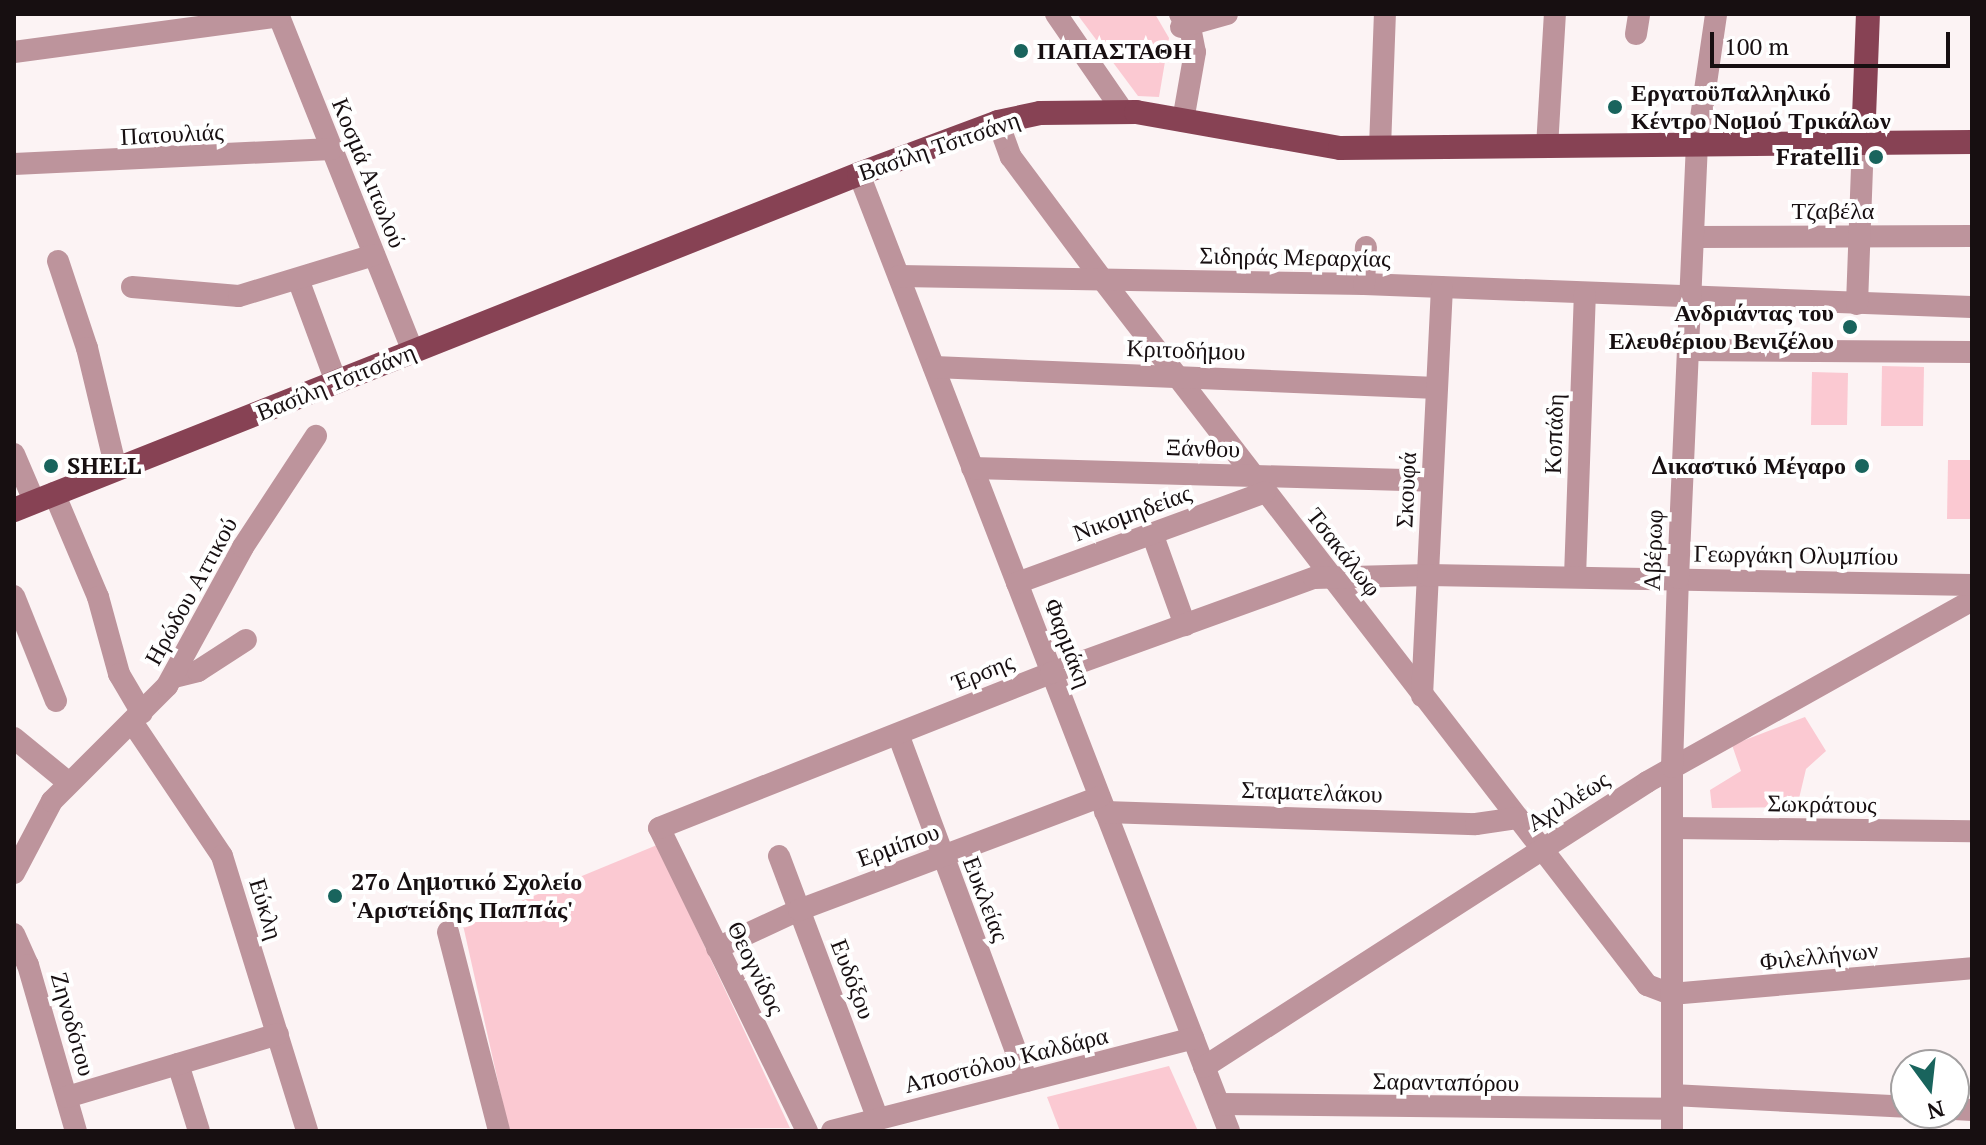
<!DOCTYPE html>
<html>
<head>
<meta charset="utf-8">
<style>
	body { margin:0 }
	#map { position:relative; width:1986px; height:1145px; overflow:hidden; background:#fcf3f4; font-family:"PT Serif",serif }
	div>[style] { position:absolute }
	[style*='--x'] { left:calc(var(--x)*1px); top:calc(var(--y)*1px); width:calc(var(--w)*1px); rotate:calc(var(--a)*1deg) }
	.green>* { inset:0; background:#fbc9d2 }
	.minor>* { height:22px; margin:-11px; padding:0 11px; transform-origin:11px; border-radius:11px; background:#bd949c }
	.major>* { height:24px; margin:-12px; padding:0 12px; transform-origin:12px; border-radius:12px; background:#874254 }
	.dots>* { width:22px; height:22px; translate:-50% -50%; box-sizing:border-box; border:4px solid #fff; border-radius:50% }
	span { translate:-50% -50%; white-space:nowrap; text-align:center; line-height:1.15; -webkit-text-stroke:8px #fff; paint-order:stroke }
	.poi-label { font-size:24px; color:#170f11; font-weight:700 }
	.left { translate:0 -50%; text-align:left }
	.right { translate:-100% -50%; text-align:right }
	.street-label { font-size:24px; color:#170f11 }
	.frame { position:absolute; inset:0; border:16px solid #170f11; pointer-events:none }
	.north { position:absolute; left:1890px; top:1049px; width:80px; height:80px; box-sizing:border-box; background:#fff; border:2px solid #a29fa0; border-radius:50%; rotate:165deg; font-size:22px; font-weight:700; line-height:32px; text-align:center; color:#170f11 }
	.north::after { content:''; display:block; margin:auto; width:28px; height:36px; background:#19645d; clip-path:polygon(50% 0,100% 100%,50% 72%,0 100%) }
	.scale { position:absolute; left:1710px; top:32px; width:240px; height:36px; box-sizing:border-box; border:4px solid #170f11; border-top:0; padding-left:10px; font-size:24px; line-height:28px; white-space:nowrap; color:#170f11; -webkit-text-stroke:6px #fff; paint-order:stroke }
</style>
</head>
<body>
<div id="map">
	<div class="green">
		<div style="clip-path:polygon(1077px 14px,1155px 14px,1169px 38px,1159px 97px,1138px 96px)"></div>
		<div style="clip-path:polygon(1882px 366px,1924px 367px,1923px 426px,1881px 426px)"></div>
		<div style="clip-path:polygon(1812px 372px,1848px 373px,1847px 425px,1811px 425px)"></div>
		<div style="clip-path:polygon(1948px 460px,1972px 460px,1972px 519px,1947px 519px)"></div>
		<div style="clip-path:polygon(1805px 717px,1826px 751px,1806px 769px,1797px 807px,1712px 808px,1710px 790px,1741px 771px,1732px 745px)"></div>
		<div style="clip-path:polygon(657px 845px,790px 1128px,509px 1131px,463px 925px)"></div>
		<div style="clip-path:polygon(1169px 1066px,1198px 1131px,1060px 1131px,1047px 1097px)"></div>
	</div>
	<div class="minor">
		<div style="--x:278;--y:14;--w:364;--a:68.2"></div>
		<div style="--x:1056;--y:14;--w:118;--a:55.4"></div>
		<div style="--x:1180;--y:14;--w:21;--a:59"></div>
		<div style="--x:1191;--y:32;--w:20;--a:79"></div>
		<div style="--x:1195;--y:52;--w:70;--a:99.9"></div>
		<div style="--x:1181;--y:27;--w:48;--a:-15.8"></div>
		<div style="--x:1636;--y:34;--w:20;--a:-81"></div>
		<div style="--x:14;--y:52;--w:267;--a:-7.7"></div>
		<div style="--x:998;--y:122;--w:37;--a:70"></div>
		<div style="--x:1011;--y:157;--w:152;--a:53.3"></div>
		<div style="--x:1102;--y:279;--w:892;--a:52.33"></div>
		<div style="--x:1647;--y:985;--w:26;--a:21"></div>
		<div style="--x:1671;--y:994;--w:302;--a:-4.9"></div>
		<div style="--x:1547;--y:147;--w:133;--a:-86.6"></div>
		<div style="--x:1380;--y:148;--w:134;--a:-87.9"></div>
		<div style="--x:14;--y:164;--w:318;--a:-2.7"></div>
		<div style="--x:859;--y:174;--w:1026;--a:68.86"></div>
		<div style="--x:1693;--y:237;--w:279;--a:-0.2"></div>
		<div style="--x:58;--y:261;--w:92;--a:71.6"></div>
		<div style="--x:87;--y:348;--w:124;--a:76.5"></div>
		<div style="--x:899;--y:276;--w:465;--a:1"></div>
		<div style="--x:1364;--y:284;--w:608;--a:2.17"></div>
		<div style="--x:298;--y:279;--w:110;--a:69.7"></div>
		<div style="--x:1364;--y:284;--w:37;--a:-87"></div>
		<div style="--x:132;--y:287;--w:107;--a:4.8"></div>
		<div style="--x:239;--y:296;--w:141;--a:-16.9"></div>
		<div style="--x:1857;--y:304;--w:161;--a:-87.9"></div>
		<div style="--x:1688;--y:350;--w:284;--a:0.4"></div>
		<div style="--x:934;--y:367;--w:503;--a:2.39"></div>
		<div style="--x:14;--y:454;--w:51;--a:66.9"></div>
		<div style="--x:972;--y:468;--w:460;--a:1.6"></div>
		<div style="--x:54;--y:493;--w:113;--a:67.1"></div>
		<div style="--x:98;--y:597;--w:80;--a:74.7"></div>
		<div style="--x:119;--y:674;--w:45;--a:59.5"></div>
		<div style="--x:1152;--y:533;--w:98;--a:70.3"></div>
		<div style="--x:1575;--y:577;--w:283;--a:-88"></div>
		<div style="--x:1017;--y:583;--w:264;--a:-20.1"></div>
		<div style="--x:14;--y:596;--w:113;--a:68.2"></div>
		<div style="--x:174;--y:677;--w:25;--a:-14"></div>
		<div style="--x:198;--y:671;--w:57;--a:-32.9"></div>
		<div style="--x:1422;--y:696;--w:409;--a:-87.2"></div>
		<div style="--x:132;--y:722;--w:161;--a:56.1"></div>
		<div style="--x:222;--y:856;--w:288;--a:72.8"></div>
		<div style="--x:898;--y:734;--w:370;--a:69.6"></div>
		<div style="--x:14;--y:738;--w:71;--a:39.3"></div>
		<div style="--x:1105;--y:812;--w:371;--a:1.9"></div>
		<div style="--x:1476;--y:824;--w:41;--a:-8.3"></div>
		<div style="--x:1672;--y:828;--w:300;--a:0.6"></div>
		<div style="--x:779;--y:856;--w:281;--a:69.4"></div>
		<div style="--x:14;--y:873;--w:81;--a:-62.2"></div>
		<div style="--x:52;--y:801;--w:163;--a:-45"></div>
		<div style="--x:167;--y:686;--w:158;--a:-61.3"></div>
		<div style="--x:243;--y:547;--w:133;--a:-56.7"></div>
		<div style="--x:448;--y:932;--w:205;--a:75.6"></div>
		<div style="--x:14;--y:934;--w:34;--a:66"></div>
		<div style="--x:28;--y:965;--w:173;--a:73.9"></div>
		<div style="--x:717;--y:948;--w:90;--a:-24.9"></div>
		<div style="--x:799;--y:910;--w:321;--a:-20.6"></div>
		<div style="--x:178;--y:1064;--w:70;--a:72.6"></div>
		<div style="--x:1204;--y:1067;--w:527;--a:-32.75"></div>
		<div style="--x:1647;--y:782;--w:372;--a:-29.2"></div>
		<div style="--x:1672;--y:1095;--w:234;--a:2.9"></div>
		<div style="--x:67;--y:1097;--w:220;--a:-16.6"></div>
		<div style="--x:1219;--y:1104;--w:453;--a:0.6"></div>
		<div style="--x:1954;--y:1109;--w:18;--a:3"></div>
		<div style="--x:807;--y:1131;--w:337;--a:-116"></div>
		<div style="--x:659;--y:828;--w:422;--a:-21.6"></div>
		<div style="--x:1051;--y:673;--w:280;--a:-19.9"></div>
		<div style="--x:1314;--y:578;--w:114;--a:-1.5"></div>
		<div style="--x:1428;--y:575;--w:544;--a:1.05"></div>
		<div style="--x:832;--y:1131;--w:373;--a:-14.4"></div>
		<div style="--x:1672;--y:1131;--w:364;--a:-90"></div>
		<div style="--x:1672;--y:767;--w:189;--a:-88.2"></div>
		<div style="--x:1678;--y:578;--w:433;--a:-87.5"></div>
		<div style="--x:1697;--y:145;--w:132;--a:-81.7"></div>
	</div>
	<div class="major">
		<div style="--x:1863;--y:143;--w:129;--a:-87.8"></div>
		<div style="--x:14;--y:510;--w:909;--a:-21.68"></div>
		<div style="--x:859;--y:174;--w:148;--a:-20.5"></div>
		<div style="--x:998;--y:122;--w:43;--a:-12.1"></div>
		<div style="--x:1040;--y:113;--w:96;--a:-0.6"></div>
		<div style="--x:1136;--y:112;--w:207;--a:10"></div>
		<div style="--x:1340;--y:148;--w:632;--a:-0.54"></div>
	</div>
	<div class="dots">
		<div style="left:1021px;top:51px;background:#19645d"></div>
		<div style="left:1615px;top:107px;background:#19645d"></div>
		<div style="left:1876px;top:157px;background:#19645d"></div>
		<div style="left:1850px;top:327px;background:#19645d"></div>
		<div style="left:51px;top:466px;background:#19645d"></div>
		<div style="left:1862px;top:466px;background:#19645d"></div>
		<div style="left:335px;top:896px;background:#19645d"></div>
	</div>
	<div class="poi-label">
		<span class="left" style="left:1037px;top:51px">ΠΑΠΑΣΤΑΘΗ</span>
		<span class="left" style="left:1631px;top:107px">Εργατοϋπαλληλικό<br>Κέντρο Νομού Τρικάλων</span>
		<span class="right" style="left:1860px;top:157px">Fratelli</span>
		<span class="right" style="left:1834px;top:327px">Ανδριάντας του<br>Ελευθέριου Βενιζέλου</span>
		<span class="left" style="left:67px;top:466px">SHELL</span>
		<span class="right" style="left:1846px;top:466px">Δικαστικό Μέγαρο</span>
		<span class="left" style="left:351px;top:896px">27ο Δημοτικό Σχολείο<br>'Αριστείδης Παππάς'</span>
	</div>
	<div class="street-label">
		<span style="left:172px;top:134px;rotate:-3deg">Πατουλιάς</span>
		<span style="left:939px;top:146px;rotate:-19deg">Βασίλη Τσιτσάνη</span>
		<span style="left:369px;top:173px;rotate:68deg">Κοσμά Αιτωλού</span>
		<span style="left:1833px;top:211px">Τζαβέλα</span>
		<span style="left:1295px;top:257px;rotate:1deg">Σιδηράς Μεραρχίας</span>
		<span style="left:1186px;top:350px;rotate:2deg">Κριτοδήμου</span>
		<span style="left:336px;top:382px;rotate:-22deg">Βασίλη Τσιτσάνη</span>
		<span style="left:1554px;top:434px;rotate:-88deg">Κοπάδη</span>
		<span style="left:1203px;top:448px;rotate:2deg">Ξάνθου</span>
		<span style="left:1406px;top:490px;rotate:-87deg">Σκουφά</span>
		<span style="left:1132px;top:513px;rotate:-20deg">Νικομηδείας</span>
		<span style="left:1653px;top:550px;rotate:-88deg">Αβέρωφ</span>
		<span style="left:1344px;top:552px;rotate:52deg">Τσακάλωφ</span>
		<span style="left:1796px;top:555px;rotate:1deg">Γεωργάκη Ολυμπίου</span>
		<span style="left:191px;top:591px;rotate:-61deg">Ηρώδου Αττικού</span>
		<span style="left:1068px;top:643px;rotate:69deg">Φαρμάκη</span>
		<span style="left:983px;top:672px;rotate:-22deg">Έρσης</span>
		<span style="left:1312px;top:792px;rotate:2deg">Σταματελάκου</span>
		<span style="left:1568px;top:801px;rotate:-32deg">Αχιλλέως</span>
		<span style="left:1822px;top:804px;rotate:1deg">Σωκράτους</span>
		<span style="left:898px;top:845px;rotate:-20deg">Ερμίπου</span>
		<span style="left:986px;top:899px;rotate:69deg">Ευκλείας</span>
		<span style="left:266px;top:909px;rotate:73deg">Εύκλη</span>
		<span style="left:1819px;top:956px;rotate:-6deg">Φιλελλήνων</span>
		<span style="left:756px;top:968px;rotate:64deg">Θεογνίδος</span>
		<span style="left:853px;top:979px;rotate:69deg">Ευδόξου</span>
		<span style="left:73px;top:1024px;rotate:74deg">Ζηνοδότου</span>
		<span style="left:1006px;top:1060px;rotate:-14deg">Αποστόλου Καλδάρα</span>
		<span style="left:1446px;top:1082px;rotate:1deg">Σαρανταπόρου</span>
	</div>
	<div class="frame"></div>
	<div class="north">N</div>
	<div class="scale">100 m</div>
</div>
</body>
</html>
